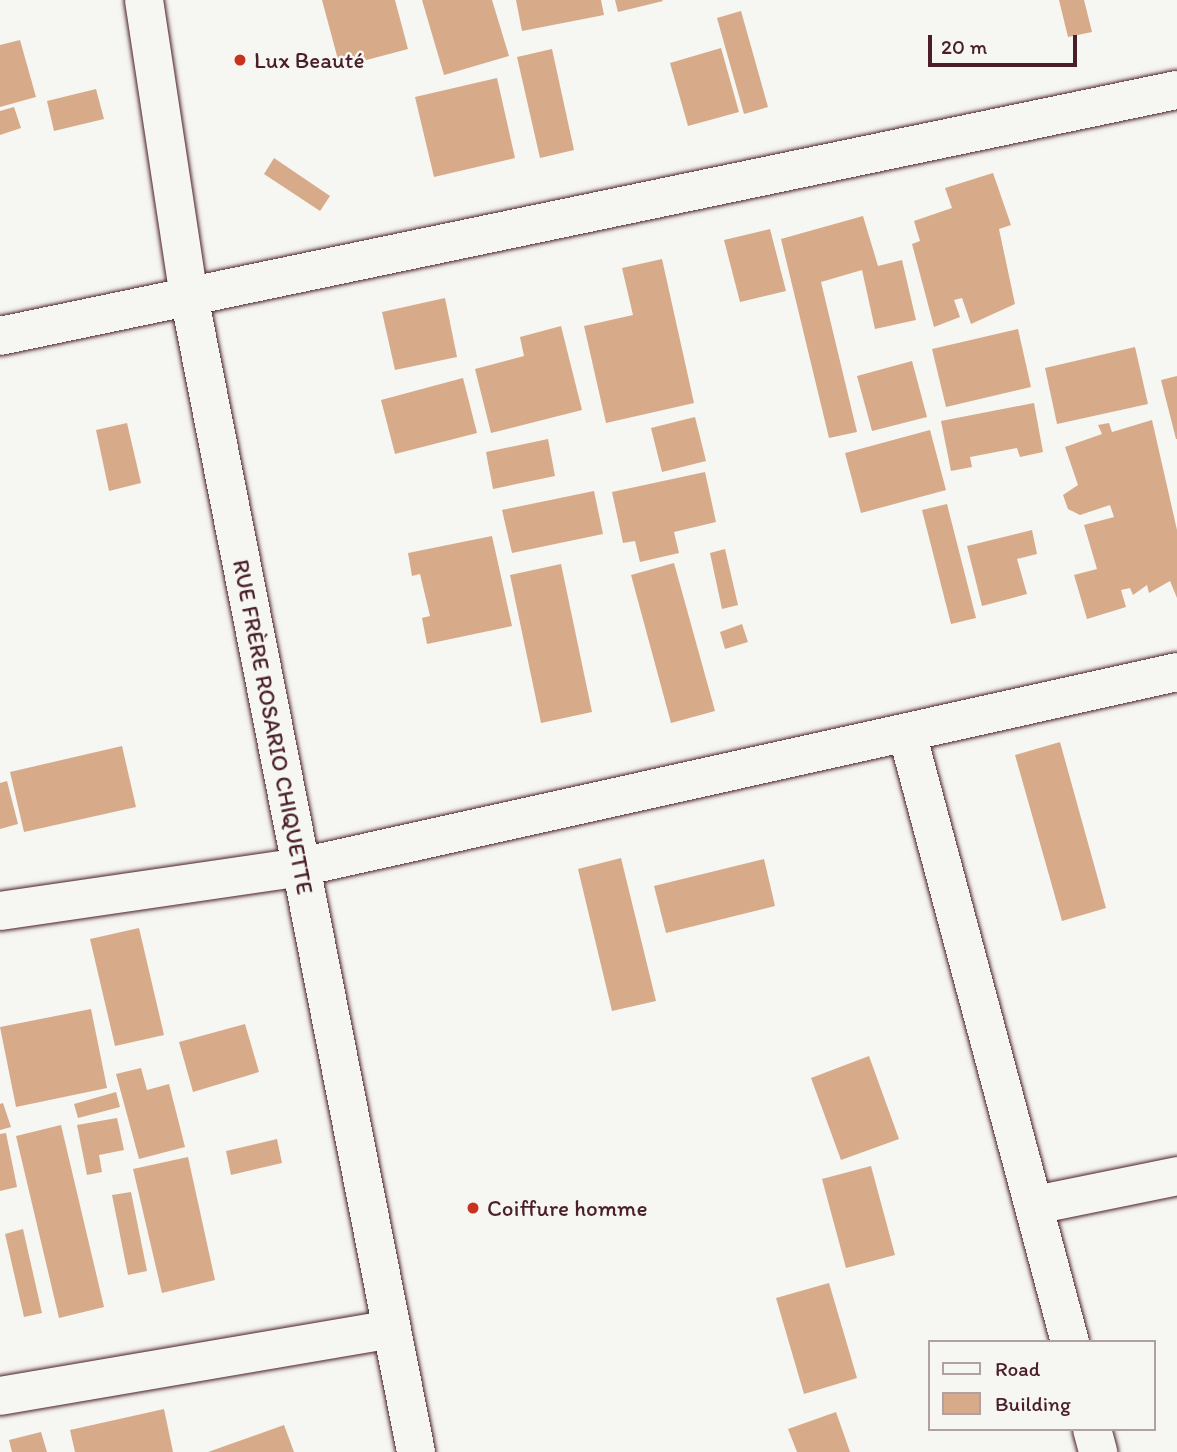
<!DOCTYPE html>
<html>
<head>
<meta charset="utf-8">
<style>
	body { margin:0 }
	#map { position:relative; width:1177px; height:1452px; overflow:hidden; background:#f6f6f2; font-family:Itim,sans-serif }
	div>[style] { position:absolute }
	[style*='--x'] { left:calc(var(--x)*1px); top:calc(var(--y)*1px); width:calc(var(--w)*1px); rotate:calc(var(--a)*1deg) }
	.building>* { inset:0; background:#d7ab89 }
	.roads { filter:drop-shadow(0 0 2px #4a1f2b) drop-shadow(0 0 2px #4a1f2b) }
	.street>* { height:38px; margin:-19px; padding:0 19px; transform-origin:19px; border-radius:19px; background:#f6f6f2 }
	.dots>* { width:19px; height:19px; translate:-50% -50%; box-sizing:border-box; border:4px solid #f6f6f2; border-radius:50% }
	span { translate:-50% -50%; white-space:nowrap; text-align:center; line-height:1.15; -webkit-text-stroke:5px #f6f6f2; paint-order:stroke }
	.poi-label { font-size:23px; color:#4a1f2b }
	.left { translate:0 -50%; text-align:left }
	.street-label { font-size:23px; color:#4a1f2b }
	.legend { position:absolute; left:928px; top:1340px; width:228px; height:91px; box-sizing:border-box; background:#f6f6f2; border:2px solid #b1a0a2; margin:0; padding:9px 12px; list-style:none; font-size:21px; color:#4a1f2b }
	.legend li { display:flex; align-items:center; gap:14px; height:35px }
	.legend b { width:35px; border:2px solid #b1a0a2 }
	.scale { position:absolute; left:928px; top:35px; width:149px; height:32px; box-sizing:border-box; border:4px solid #4a1f2b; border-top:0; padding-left:9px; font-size:21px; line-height:24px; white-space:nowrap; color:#4a1f2b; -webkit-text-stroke:5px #f6f6f2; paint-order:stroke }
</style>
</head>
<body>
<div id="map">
	<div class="building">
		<div style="clip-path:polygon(322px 0,395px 0,408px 49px,340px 67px)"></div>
		<div style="clip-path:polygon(422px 0,492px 0,509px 56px,444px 75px)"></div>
		<div style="clip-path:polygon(516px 0,601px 0,604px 15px,522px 31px)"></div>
		<div style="clip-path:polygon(615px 0,662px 0,663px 1px,618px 12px)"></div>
		<div style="clip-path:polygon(1059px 0,1084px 0,1092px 32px,1068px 37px)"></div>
		<div style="clip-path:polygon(741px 11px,768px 107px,744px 114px,717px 18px)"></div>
		<div style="clip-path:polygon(20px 40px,36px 97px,0 107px,0 45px)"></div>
		<div style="clip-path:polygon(721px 48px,739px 112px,688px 126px,670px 63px)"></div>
		<div style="clip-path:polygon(552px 49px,574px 150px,540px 158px,517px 57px)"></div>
		<div style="clip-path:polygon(497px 78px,515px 158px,434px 177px,415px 97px)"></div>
		<div style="clip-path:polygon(96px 89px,104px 119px,54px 131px,47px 101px)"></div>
		<div style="clip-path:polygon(14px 107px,21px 128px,0 135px,0 111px)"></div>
		<div style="clip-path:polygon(274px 158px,330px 196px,320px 211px,264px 174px)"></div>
		<div style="clip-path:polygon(993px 173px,1011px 225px,999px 229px,1015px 304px,971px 324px,962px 298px,954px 300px,960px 317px,934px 327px,912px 244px,920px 241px,914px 221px,952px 208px,945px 188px)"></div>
		<div style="clip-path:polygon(863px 216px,878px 266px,902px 260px,916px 320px,875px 329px,862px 270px,821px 282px,857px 432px,829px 438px,781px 239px)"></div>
		<div style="clip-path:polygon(770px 229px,786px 291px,740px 302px,724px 240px)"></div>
		<div style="clip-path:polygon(662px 259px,694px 403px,606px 423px,584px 326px,633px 315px,622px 268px)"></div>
		<div style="clip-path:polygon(445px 298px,457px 357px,395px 370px,382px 312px)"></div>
		<div style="clip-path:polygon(561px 326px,582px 410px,491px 433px,475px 369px,524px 356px,520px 337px)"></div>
		<div style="clip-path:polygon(1018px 329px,1031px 387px,946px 407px,932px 349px)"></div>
		<div style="clip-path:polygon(1135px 347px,1148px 404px,1057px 424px,1045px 368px)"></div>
		<div style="clip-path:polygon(912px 361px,927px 417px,872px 431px,857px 376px)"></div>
		<div style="clip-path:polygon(1177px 376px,1177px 439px,1176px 439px,1161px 380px)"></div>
		<div style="clip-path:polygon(463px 378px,477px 433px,395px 454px,381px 400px)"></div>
		<div style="clip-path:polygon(1034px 403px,1043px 452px,1020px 457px,1017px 448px,970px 457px,972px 467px,951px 471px,941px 421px)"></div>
		<div style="clip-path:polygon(695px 417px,706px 461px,662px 472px,651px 428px)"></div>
		<div style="clip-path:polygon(1152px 420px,1177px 530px,1177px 598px,1170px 581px,1149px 593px,1147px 585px,1133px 595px,1130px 588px,1121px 590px,1126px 607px,1087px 619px,1074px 575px,1097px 569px,1084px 525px,1114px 517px,1110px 505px,1080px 515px,1068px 509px,1063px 495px,1078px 485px,1065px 447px,1102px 434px,1098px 425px,1109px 423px,1112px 432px)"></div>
		<div style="clip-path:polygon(127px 423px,141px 483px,109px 491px,96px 430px)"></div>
		<div style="clip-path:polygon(930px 430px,946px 490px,861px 513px,845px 453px)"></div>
		<div style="clip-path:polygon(548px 439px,555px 476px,493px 489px,486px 452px)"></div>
		<div style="clip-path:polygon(705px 472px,716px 522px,674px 532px,679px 553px,640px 562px,635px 541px,623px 543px,612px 492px)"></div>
		<div style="clip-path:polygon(594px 491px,603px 534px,512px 553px,502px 510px)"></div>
		<div style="clip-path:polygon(947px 504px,976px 618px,951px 624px,922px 510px)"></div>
		<div style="clip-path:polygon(1032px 530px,1037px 554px,1017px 559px,1027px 594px,982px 606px,967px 546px)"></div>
		<div style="clip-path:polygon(492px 536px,512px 626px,427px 644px,422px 618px,430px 616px,420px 574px,412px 576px,408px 553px)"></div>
		<div style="clip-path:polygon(725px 549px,738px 605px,722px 609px,710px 553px)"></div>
		<div style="clip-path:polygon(674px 563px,715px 711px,671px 723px,631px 575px)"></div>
		<div style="clip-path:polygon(561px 564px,592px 712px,541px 723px,510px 575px)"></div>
		<div style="clip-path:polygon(742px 624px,748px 642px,725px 649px,720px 632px)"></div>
		<div style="clip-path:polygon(1060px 742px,1106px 908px,1062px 921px,1015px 755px)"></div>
		<div style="clip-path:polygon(122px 746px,136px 807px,24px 832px,10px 772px)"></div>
		<div style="clip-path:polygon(7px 781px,18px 824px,0 829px,0 783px)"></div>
		<div style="clip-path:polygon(621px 858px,656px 1001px,612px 1011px,578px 869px)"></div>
		<div style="clip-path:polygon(764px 859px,775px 906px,666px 933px,654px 886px)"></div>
		<div style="clip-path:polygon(139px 928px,164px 1035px,115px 1046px,90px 939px)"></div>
		<div style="clip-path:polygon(91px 1009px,107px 1088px,16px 1107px,0 1027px)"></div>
		<div style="clip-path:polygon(245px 1024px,259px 1072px,193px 1092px,179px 1042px)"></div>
		<div style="clip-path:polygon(869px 1056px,899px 1139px,841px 1160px,811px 1078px)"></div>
		<div style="clip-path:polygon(141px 1068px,147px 1090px,169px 1084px,185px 1147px,139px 1159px,116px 1074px)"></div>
		<div style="clip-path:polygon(116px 1092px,120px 1107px,78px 1118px,74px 1104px)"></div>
		<div style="clip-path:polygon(3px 1103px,11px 1127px,0 1130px,0 1104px)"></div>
		<div style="clip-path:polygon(117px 1118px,124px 1150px,99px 1155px,102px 1172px,87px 1175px,77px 1125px)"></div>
		<div style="clip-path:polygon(61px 1125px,104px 1307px,59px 1318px,16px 1136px)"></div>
		<div style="clip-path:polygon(6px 1133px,17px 1187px,0 1191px,0 1134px)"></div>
		<div style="clip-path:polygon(277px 1139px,282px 1163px,231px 1175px,226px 1151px)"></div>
		<div style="clip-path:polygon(188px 1157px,215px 1280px,162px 1293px,133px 1169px)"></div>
		<div style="clip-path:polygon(871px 1166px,895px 1255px,846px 1268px,822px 1179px)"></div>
		<div style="clip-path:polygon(131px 1192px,147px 1271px,128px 1275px,112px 1195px)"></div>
		<div style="clip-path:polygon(23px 1229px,42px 1313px,24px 1317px,5px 1234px)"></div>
		<div style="clip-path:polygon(829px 1283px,857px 1378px,804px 1394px,776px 1298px)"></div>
		<div style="clip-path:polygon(164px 1409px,173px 1452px,75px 1452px,70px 1430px)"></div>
		<div style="clip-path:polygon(836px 1412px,850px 1452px,797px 1452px,788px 1429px)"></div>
		<div style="clip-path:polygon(284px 1425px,294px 1452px,208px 1452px)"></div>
		<div style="clip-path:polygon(41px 1432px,47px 1452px,12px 1452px,9px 1440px)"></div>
	</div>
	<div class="roads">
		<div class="street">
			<div style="--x:144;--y:0;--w:299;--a:81.4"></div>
			<div style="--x:189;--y:296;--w:1178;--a:78.89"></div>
			<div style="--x:0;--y:336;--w:1202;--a:-11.81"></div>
			<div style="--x:907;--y:733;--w:630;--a:75.02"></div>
			<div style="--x:0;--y:911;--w:304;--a:-8.3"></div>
			<div style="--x:301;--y:867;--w:897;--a:-12.55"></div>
			<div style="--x:1035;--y:1205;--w:145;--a:-11.5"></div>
			<div style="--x:0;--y:1396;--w:394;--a:-9.7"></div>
			<div style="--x:1092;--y:1429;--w:24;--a:75"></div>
		</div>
	</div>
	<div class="dots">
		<div style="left:240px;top:60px;background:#c8321e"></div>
		<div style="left:473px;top:1208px;background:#c8321e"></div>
	</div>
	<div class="poi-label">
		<span class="left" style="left:254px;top:60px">Lux Beauté</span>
		<span class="left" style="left:487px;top:1208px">Coiffure homme</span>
	</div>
	<div class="street-label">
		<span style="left:273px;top:727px;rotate:79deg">RUE FRÈRE ROSARIO CHIQUETTE</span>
	</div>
	<ul class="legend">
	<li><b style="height:9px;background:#f6f6f2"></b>Road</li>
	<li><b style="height:19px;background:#d7ab89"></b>Building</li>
	</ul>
	<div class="scale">20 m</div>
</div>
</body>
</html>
